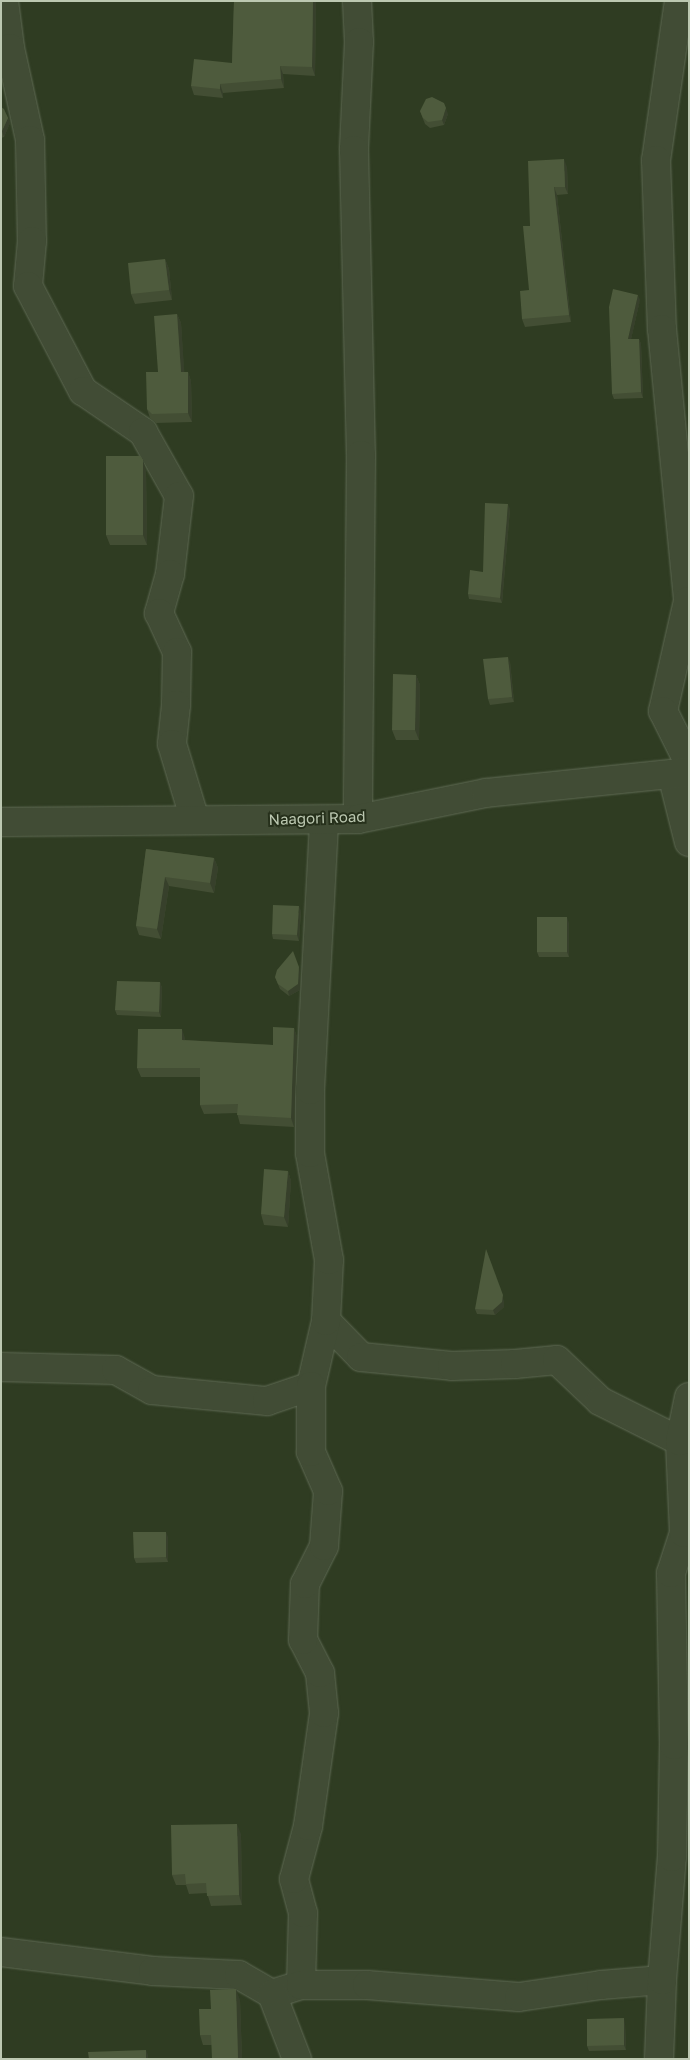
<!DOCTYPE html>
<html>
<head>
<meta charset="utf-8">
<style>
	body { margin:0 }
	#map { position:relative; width:690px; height:2060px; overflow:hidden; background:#2f3c22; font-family:"Golos Text",sans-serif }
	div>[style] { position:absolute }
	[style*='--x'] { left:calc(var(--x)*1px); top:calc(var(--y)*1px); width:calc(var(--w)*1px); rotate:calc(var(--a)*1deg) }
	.roads { filter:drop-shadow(0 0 1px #5f6a54) drop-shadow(0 0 1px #5f6a54) }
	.minor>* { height:28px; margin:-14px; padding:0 14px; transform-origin:14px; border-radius:14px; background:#414c35 }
	.tertiary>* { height:28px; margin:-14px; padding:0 14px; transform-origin:14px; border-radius:14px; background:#414c35 }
	.wall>* { inset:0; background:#434e34 }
	.shaded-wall>* { inset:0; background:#37402b }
	.building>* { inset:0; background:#4e5b3d }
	span { translate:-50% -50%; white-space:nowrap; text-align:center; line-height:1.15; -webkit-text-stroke:4px #26301b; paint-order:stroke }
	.street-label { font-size:15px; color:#bcc8b1 }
	.frame { position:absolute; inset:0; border:2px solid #bcc8b1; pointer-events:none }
</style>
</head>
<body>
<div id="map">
	<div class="roads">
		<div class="minor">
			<div style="--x:4;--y:1;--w:47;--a:82.7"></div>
			<div style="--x:10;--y:48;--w:94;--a:77.7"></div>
			<div style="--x:30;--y:140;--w:101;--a:88.9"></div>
			<div style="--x:32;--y:241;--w:45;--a:95.1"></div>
			<div style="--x:28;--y:286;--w:119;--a:62.4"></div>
			<div style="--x:83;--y:391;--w:73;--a:34.3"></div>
			<div style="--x:143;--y:432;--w:73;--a:60.6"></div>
			<div style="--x:179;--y:496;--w:79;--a:96.6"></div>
			<div style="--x:170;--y:574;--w:41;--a:105.8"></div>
			<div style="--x:159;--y:613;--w:43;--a:65.2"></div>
			<div style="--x:177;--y:652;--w:53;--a:91.1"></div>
			<div style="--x:176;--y:705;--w:39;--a:96"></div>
			<div style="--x:172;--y:744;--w:79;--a:73.2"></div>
			<div style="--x:357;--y:1;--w:41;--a:87.2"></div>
			<div style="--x:359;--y:42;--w:108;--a:92.7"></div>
			<div style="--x:354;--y:150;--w:305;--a:88.7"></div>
			<div style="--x:361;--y:455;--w:364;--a:90.5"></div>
			<div style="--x:679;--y:1;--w:161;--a:98.2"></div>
			<div style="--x:656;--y:160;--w:169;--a:88"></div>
			<div style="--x:662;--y:329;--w:273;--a:84.5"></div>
			<div style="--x:688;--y:601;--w:113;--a:102.8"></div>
			<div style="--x:663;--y:711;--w:58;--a:63.4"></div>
			<div style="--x:672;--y:774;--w:70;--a:76"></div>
			<div style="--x:326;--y:1321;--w:50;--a:45.8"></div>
			<div style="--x:361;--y:1357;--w:91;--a:5.6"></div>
			<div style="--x:452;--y:1366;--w:63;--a:-1.8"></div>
			<div style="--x:515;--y:1364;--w:42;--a:-5.4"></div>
			<div style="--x:557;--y:1360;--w:59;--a:43.6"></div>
			<div style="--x:600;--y:1401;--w:89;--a:26.6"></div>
			<div style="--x:1;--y:1367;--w:115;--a:1.5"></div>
			<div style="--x:116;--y:1370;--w:41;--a:29.1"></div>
			<div style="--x:152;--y:1390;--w:116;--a:5.5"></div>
			<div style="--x:267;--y:1401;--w:46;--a:-18.8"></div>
			<div style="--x:311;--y:1386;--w:67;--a:-77"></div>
			<div style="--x:326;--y:1321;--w:61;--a:-87.2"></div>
			<div style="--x:329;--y:1260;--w:109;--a:-100.1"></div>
			<div style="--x:310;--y:1153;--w:63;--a:-90"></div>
			<div style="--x:310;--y:1090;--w:270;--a:-87"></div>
			<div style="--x:1;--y:1952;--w:153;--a:7.1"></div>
			<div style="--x:153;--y:1971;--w:86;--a:2.7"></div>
			<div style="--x:239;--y:1975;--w:38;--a:30"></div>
			<div style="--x:272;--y:1994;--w:30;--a:-17"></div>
			<div style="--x:301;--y:1985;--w:72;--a:-88.4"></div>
			<div style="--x:303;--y:1913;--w:35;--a:-105"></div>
			<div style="--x:294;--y:1879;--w:55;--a:-75.2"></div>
			<div style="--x:308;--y:1826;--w:114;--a:-81.9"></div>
			<div style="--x:324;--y:1713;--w:40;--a:-95.7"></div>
			<div style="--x:320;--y:1673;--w:37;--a:-117"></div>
			<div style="--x:303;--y:1640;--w:56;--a:-88"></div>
			<div style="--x:305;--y:1584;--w:42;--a:-63.4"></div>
			<div style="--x:324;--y:1546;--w:55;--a:-85.8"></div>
			<div style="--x:328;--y:1491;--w:43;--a:-113.6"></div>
			<div style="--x:311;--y:1452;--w:66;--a:-90"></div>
			<div style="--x:301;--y:1985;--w:66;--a:0"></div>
			<div style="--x:367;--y:1985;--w:152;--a:4.5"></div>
			<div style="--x:519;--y:1997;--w:83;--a:-8.3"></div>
			<div style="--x:601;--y:1985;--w:61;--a:-4.7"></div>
			<div style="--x:272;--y:1994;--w:70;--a:69"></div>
			<div style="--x:659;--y:2059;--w:79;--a:-87.8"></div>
			<div style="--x:662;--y:1980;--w:123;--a:-85.4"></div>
			<div style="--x:672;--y:1857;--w:112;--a:-89"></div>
			<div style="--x:674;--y:1745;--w:172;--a:-91"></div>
			<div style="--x:671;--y:1573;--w:42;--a:-72"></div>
			<div style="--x:684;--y:1533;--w:92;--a:-92.5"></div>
			<div style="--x:680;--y:1441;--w:45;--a:-78.4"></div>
		</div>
		<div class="tertiary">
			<div style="--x:1;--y:822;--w:357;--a:-0.5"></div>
			<div style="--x:358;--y:819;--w:131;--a:-11.5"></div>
			<div style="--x:486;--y:793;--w:204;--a:-5.9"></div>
		</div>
	</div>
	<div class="wall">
		<div style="clip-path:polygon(234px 1px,316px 1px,315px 76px,283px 74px,284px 88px,223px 93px,223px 98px,194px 95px,191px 86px,232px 63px)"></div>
		<div style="clip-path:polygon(1px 107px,8px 118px,10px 123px,4px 137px,1px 138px)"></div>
		<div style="clip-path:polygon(420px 111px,448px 114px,444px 125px,430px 128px,425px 124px)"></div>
		<div style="clip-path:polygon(567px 167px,568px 194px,557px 195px,571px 322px,525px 327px,522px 319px,529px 290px,530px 226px)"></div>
		<div style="clip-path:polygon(165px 259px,169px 269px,172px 300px,135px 304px,131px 294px)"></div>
		<div style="clip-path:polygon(640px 300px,631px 339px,639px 339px,641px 344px,643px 398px,614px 399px,612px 394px)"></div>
		<div style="clip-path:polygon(177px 314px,181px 323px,184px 372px,188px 372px,191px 381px,192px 422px,156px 423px,150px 418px,147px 409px)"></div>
		<div style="clip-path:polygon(146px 470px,147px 545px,110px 545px,106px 535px)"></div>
		<div style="clip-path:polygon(510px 509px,502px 603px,469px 599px,468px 594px,483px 572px)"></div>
		<div style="clip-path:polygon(510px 662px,514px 702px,490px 705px,488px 699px)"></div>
		<div style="clip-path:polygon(416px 675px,420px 685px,419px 740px,396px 740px,392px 730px)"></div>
		<div style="clip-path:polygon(146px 849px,214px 858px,218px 868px,214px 893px,169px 886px,161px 939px,139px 935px,136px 926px)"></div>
		<div style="clip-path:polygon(301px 911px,299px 941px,273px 939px,272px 934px)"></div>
		<div style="clip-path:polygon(569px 923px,569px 957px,539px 957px,537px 952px)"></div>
		<div style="clip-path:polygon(300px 972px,300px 990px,289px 996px,280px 989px,275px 977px)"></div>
		<div style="clip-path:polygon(160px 982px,162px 988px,161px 1017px,117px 1015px,115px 1010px)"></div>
		<div style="clip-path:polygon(294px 1028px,297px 1037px,294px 1127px,240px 1124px,237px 1113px,204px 1114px,200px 1105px,200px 1077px,141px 1077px,137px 1068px,185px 1038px,185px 1040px,273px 1045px)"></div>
		<div style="clip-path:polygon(288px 1171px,291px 1181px,288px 1227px,264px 1225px,261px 1214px)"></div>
		<div style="clip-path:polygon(504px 1301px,504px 1307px,495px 1315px,477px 1314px,475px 1309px)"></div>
		<div style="clip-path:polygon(168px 1537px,168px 1562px,136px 1563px,134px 1558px)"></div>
		<div style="clip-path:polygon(241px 1834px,242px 1905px,211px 1906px,207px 1893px,189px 1894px,186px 1885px,176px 1885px,172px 1875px)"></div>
		<div style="clip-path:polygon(240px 2000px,242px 2059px,212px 2059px,212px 2045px,203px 2045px,200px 2035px,211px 2009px)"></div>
		<div style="clip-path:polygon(625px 2024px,626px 2050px,589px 2051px,587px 2046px)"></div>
	</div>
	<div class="shaded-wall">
		<div style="clip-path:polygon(313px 1px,316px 1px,315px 76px,312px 67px)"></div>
		<div style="clip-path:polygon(280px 66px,283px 74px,284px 88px,281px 79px)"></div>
		<div style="clip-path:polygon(220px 84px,223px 93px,223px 98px,220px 89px)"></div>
		<div style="clip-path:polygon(446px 108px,448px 114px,444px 125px,442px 120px)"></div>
		<div style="clip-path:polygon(8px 118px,10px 123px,4px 137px,2px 131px)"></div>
		<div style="clip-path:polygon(564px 159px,567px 167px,568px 194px,565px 187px)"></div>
		<div style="clip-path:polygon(554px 187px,557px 195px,571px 322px,569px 315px)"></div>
		<div style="clip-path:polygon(165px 259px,169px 269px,172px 300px,169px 290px)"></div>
		<div style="clip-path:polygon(638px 295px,640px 300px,630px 344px,628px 339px)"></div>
		<div style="clip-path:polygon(177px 314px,181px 323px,185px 381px,181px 372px)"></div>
		<div style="clip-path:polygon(639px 339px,641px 344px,643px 398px,641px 392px)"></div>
		<div style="clip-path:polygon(188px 372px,191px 381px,192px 422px,188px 413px)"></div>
		<div style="clip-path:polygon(143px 460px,146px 470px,147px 545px,143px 535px)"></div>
		<div style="clip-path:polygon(508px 504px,510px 509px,502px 603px,500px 598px)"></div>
		<div style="clip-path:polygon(508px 657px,510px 662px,514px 702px,512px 697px)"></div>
		<div style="clip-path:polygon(416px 675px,420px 685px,419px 740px,415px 730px)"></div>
		<div style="clip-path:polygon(214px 858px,218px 868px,214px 893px,210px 883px)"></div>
		<div style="clip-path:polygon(165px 877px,169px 886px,161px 939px,157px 929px)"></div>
		<div style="clip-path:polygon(299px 906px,301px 911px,299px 941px,297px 935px)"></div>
		<div style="clip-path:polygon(567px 917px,569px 923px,569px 957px,567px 952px)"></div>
		<div style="clip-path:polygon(299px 967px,300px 972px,300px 990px,289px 996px,288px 991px)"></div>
		<div style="clip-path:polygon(160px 982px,162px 988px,161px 1017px,159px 1012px)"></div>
		<div style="clip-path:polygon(294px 1028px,297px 1037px,294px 1127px,291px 1118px)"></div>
		<div style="clip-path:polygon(182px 1029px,185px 1038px,185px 1049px,182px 1040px)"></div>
		<div style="clip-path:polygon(288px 1171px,291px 1181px,288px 1227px,284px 1217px)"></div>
		<div style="clip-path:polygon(486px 1249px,504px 1301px,504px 1307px,495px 1315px,493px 1310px)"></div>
		<div style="clip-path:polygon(166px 1532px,168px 1537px,168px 1562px,166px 1557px)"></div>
		<div style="clip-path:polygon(237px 1824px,241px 1834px,242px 1905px,239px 1895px)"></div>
		<div style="clip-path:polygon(236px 1989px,240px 2000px,242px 2059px,238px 2059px)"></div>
		<div style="clip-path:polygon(624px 2018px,625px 2024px,626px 2050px,624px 2045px)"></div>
		<div style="clip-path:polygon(146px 2050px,148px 2055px,148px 2059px,146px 2059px)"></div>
	</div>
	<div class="building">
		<div style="clip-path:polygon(234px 1px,313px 1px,312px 67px,280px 66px,281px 79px,220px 84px,220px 89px,191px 86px,194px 59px,232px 63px)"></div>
		<div style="clip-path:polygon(432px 97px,444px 103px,446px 108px,442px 120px,428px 122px,423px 118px,420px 111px,426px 99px)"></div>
		<div style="clip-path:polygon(1px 107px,4px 109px,8px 118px,2px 131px,1px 132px)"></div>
		<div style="clip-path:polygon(564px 159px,565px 187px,554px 187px,569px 315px,522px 319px,520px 291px,529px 290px,523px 226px,530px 226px,528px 161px)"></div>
		<div style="clip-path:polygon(165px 259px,169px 290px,131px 294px,128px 263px)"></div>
		<div style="clip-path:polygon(613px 289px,638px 295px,628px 339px,639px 339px,641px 392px,612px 394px,609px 307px)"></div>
		<div style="clip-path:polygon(177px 314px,181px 372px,188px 372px,188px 413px,152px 414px,147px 409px,146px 372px,158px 372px,154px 316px)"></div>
		<div style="clip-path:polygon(106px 456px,140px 456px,143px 460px,143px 535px,106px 535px)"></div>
		<div style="clip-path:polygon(485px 503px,508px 504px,500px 598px,468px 594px,470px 570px,483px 572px)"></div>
		<div style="clip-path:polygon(508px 657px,512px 697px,488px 699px,483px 659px)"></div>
		<div style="clip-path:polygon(393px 674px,416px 675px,415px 730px,392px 730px)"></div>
		<div style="clip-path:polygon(146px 849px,214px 858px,210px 883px,165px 877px,157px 929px,136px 926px)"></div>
		<div style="clip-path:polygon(273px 905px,299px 906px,297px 935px,272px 934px)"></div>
		<div style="clip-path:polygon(537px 917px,567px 917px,567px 952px,537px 952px)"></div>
		<div style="clip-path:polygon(293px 951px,299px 967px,298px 984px,288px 991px,278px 984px,275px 977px,277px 970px)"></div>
		<div style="clip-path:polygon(117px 981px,160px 982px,159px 1012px,115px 1010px)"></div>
		<div style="clip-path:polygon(273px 1027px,294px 1028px,291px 1118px,237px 1115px,238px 1104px,200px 1105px,200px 1068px,137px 1068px,138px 1029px,182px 1029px,182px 1040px,273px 1045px)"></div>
		<div style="clip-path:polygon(264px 1169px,288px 1171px,284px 1217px,261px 1214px)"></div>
		<div style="clip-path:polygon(486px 1249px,503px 1295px,502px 1302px,493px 1310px,475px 1309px)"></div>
		<div style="clip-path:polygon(133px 1532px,166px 1532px,166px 1557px,134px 1558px)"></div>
		<div style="clip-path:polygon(237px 1824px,239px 1895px,207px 1896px,206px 1883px,186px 1884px,185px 1874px,172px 1875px,171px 1825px)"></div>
		<div style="clip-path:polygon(236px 1989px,238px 2059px,212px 2059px,211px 2035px,200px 2035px,199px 2009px,211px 2009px,210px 1990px)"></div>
		<div style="clip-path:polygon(624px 2018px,624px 2045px,587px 2046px,587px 2019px)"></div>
		<div style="clip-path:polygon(146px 2050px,146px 2059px,89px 2059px,88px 2052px)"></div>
	</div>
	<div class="street-label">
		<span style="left:317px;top:818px;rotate:-2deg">Naagori Road</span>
	</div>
	<div class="frame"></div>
</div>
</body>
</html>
